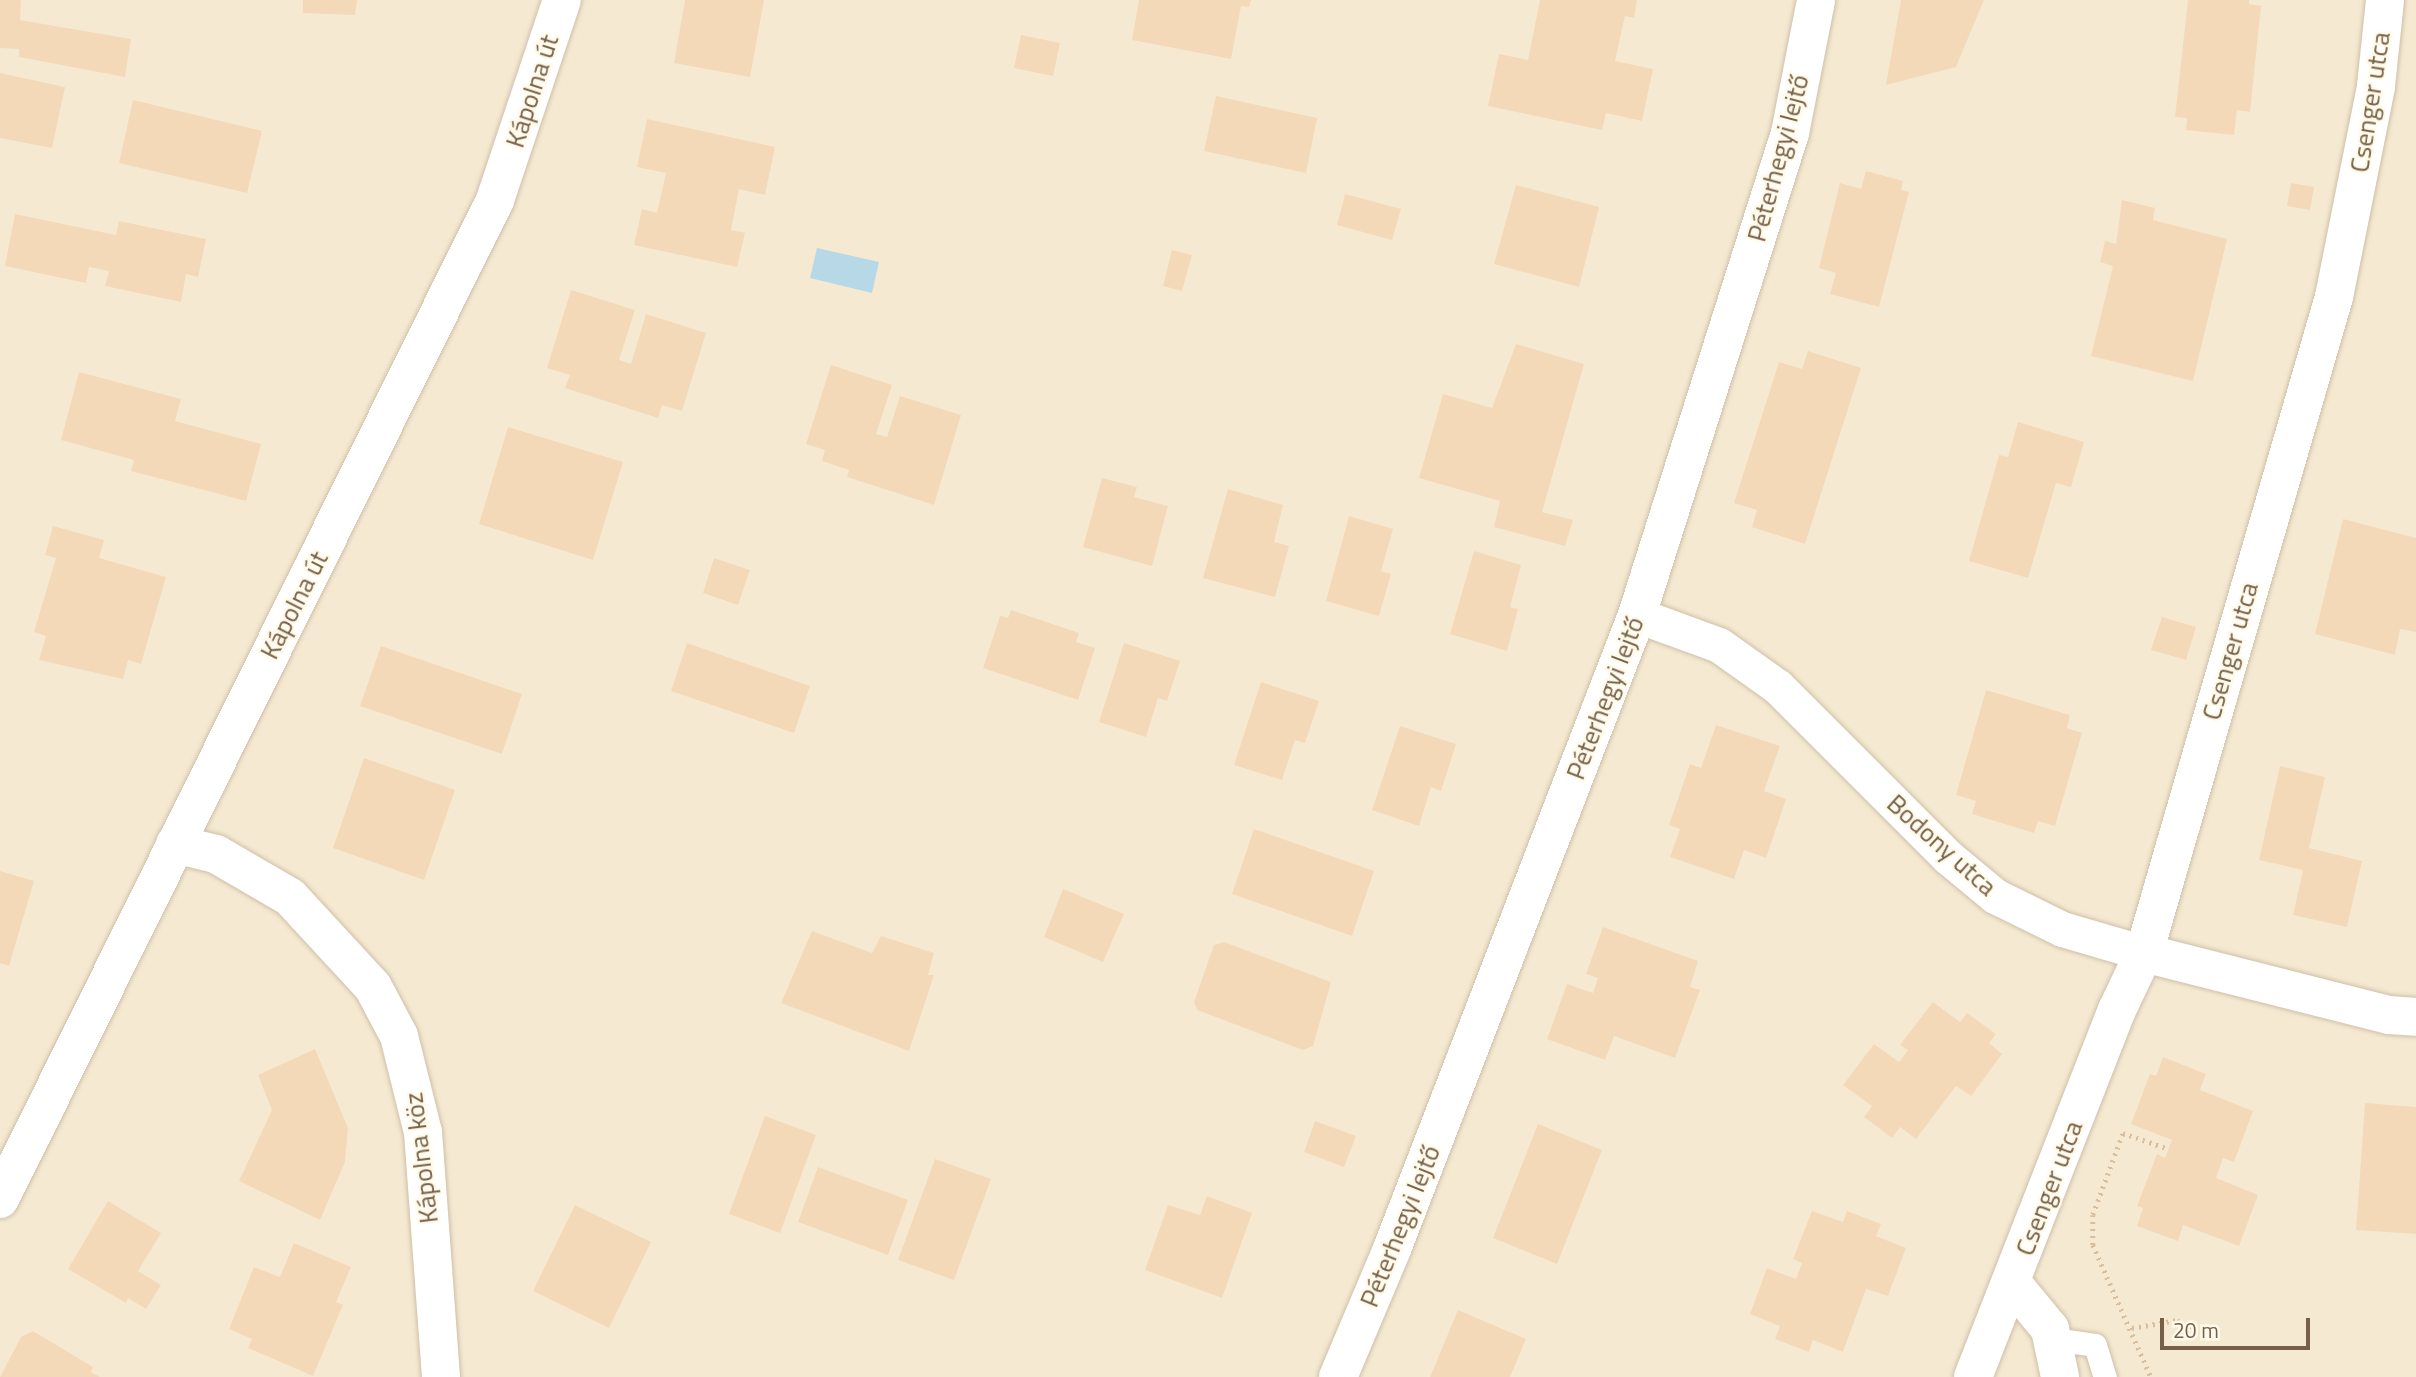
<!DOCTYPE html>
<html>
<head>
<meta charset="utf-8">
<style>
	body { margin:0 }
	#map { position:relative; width:2416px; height:1377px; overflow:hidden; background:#fdf7e3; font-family:"Titillium Web",sans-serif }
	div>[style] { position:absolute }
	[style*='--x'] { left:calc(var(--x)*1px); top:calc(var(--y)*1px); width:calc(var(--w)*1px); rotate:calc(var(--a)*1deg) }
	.residential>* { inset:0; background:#f5ead1 }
	.water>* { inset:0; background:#b7d9e7 }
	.building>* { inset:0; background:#f4d9b9 }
	.path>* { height:4.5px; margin-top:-2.25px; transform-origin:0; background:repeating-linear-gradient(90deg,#d9bd9c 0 2px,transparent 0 7px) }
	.roads { filter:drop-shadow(0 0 2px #cfbfa9) drop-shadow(0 0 2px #cfbfa9) }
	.service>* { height:23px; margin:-11.5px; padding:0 11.5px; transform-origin:11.5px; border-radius:11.5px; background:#fff }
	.pedestrian>* { height:35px; margin:-17.5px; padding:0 17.5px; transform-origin:17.5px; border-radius:17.5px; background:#fff }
	.minor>* { height:38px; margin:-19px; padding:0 19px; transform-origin:19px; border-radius:19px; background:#fff }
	span { translate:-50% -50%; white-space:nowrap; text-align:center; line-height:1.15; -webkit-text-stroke:5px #fffaea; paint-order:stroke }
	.street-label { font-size:26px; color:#765f48 }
	.scale { position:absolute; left:2160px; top:1318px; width:150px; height:32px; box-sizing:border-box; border:4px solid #765f48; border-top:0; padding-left:9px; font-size:21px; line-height:24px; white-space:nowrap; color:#765f48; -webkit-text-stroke:5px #fffaea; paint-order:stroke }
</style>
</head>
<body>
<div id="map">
	<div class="residential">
		<div style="clip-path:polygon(0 0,2416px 0,2416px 1377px,0 1377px)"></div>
	</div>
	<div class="water">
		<div style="clip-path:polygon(817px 248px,879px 262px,872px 293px,810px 278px)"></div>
	</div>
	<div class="building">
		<div style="clip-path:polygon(0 0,21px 0,20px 20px,131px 39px,125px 77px,19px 57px,19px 49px,0 48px)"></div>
		<div style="clip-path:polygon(303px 0,357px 0,355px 15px,303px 13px)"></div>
		<div style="clip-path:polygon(685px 0,764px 0,750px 77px,674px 63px)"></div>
		<div style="clip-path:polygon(1139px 0,1251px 0,1249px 7px,1241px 6px,1231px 59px,1132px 40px)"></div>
		<div style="clip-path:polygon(1540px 0,1637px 0,1634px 18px,1625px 16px,1615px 61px,1653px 69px,1642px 121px,1606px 113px,1602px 130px,1488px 106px,1499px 54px,1528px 60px)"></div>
		<div style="clip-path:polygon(1901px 0,1984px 0,1956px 67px,1886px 85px)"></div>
		<div style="clip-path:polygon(2188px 0,2249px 0,2249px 4px,2261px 6px,2250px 112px,2237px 110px,2234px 135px,2186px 130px,2187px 118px,2175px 117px)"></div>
		<div style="clip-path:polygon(1021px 35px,1060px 43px,1053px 76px,1014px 68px)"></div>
		<div style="clip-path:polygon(0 73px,65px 87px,52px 148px,0 138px)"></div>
		<div style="clip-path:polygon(1216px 96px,1317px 118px,1306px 173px,1204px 151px)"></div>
		<div style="clip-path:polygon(133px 100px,262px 131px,247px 193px,119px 163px)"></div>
		<div style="clip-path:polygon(647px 119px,775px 147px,765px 195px,739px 189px,731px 230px,745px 233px,737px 267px,634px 245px,642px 209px,657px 213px,666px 173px,637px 167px)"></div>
		<div style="clip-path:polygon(1866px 171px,1903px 181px,1901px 190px,1909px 192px,1879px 307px,1830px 294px,1836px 273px,1819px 268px,1840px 183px,1861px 189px)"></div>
		<div style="clip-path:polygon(2291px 183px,2314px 187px,2310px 210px,2287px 206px)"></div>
		<div style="clip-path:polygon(1516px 185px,1599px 207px,1579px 287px,1494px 264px)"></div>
		<div style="clip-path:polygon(1345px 194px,1401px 209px,1392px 240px,1337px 225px)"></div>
		<div style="clip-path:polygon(2122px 200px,2155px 208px,2153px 220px,2227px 239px,2193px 381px,2091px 356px,2113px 266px,2100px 262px,2105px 241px,2116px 244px)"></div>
		<div style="clip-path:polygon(15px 214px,116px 235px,119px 221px,206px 239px,198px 277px,186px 274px,181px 302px,105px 286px,109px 271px,89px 267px,86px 283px,5px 266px)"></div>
		<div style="clip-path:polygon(1172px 250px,1192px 255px,1182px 291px,1163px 286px)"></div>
		<div style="clip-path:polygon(571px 290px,635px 310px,619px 360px,631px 364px,646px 314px,706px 333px,682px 411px,662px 405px,658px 418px,565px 388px,570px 375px,547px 368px)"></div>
		<div style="clip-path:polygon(1516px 344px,1584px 364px,1542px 512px,1573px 520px,1565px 546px,1494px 527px,1500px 501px,1419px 478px,1443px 394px,1492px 408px)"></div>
		<div style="clip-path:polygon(1808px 351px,1861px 368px,1805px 544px,1752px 527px,1757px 510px,1734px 503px,1779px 362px,1802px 369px)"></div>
		<div style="clip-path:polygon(831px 365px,892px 385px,876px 434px,887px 437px,900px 396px,961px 415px,934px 505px,847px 477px,849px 470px,822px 461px,825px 450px,806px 444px)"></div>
		<div style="clip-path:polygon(79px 372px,181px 399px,175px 421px,261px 444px,246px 501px,131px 471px,134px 460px,61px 440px)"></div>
		<div style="clip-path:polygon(2018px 422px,2084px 442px,2071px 487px,2056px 483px,2028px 578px,1969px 561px,1999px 455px,2008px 457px)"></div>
		<div style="clip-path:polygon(508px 427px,623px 462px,593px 560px,479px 524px)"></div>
		<div style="clip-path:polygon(1102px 478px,1137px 487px,1134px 497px,1168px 506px,1152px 566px,1083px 547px)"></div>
		<div style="clip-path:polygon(1228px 489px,1283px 505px,1274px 542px,1289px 546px,1275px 597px,1203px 578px)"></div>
		<div style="clip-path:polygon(1349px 516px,1393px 529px,1381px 571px,1391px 574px,1379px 616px,1326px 601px)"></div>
		<div style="clip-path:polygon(2343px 519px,2416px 538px,2416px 632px,2400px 629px,2395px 655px,2315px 634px)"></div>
		<div style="clip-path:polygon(53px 526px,104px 540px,99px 558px,166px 577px,141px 664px,128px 660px,123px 679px,39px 660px,46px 636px,34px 632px,56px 558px,45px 555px)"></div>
		<div style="clip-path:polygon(1474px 551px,1521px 565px,1510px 607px,1518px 609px,1507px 651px,1450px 634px)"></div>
		<div style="clip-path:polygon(714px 558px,750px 570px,738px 605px,703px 593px)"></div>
		<div style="clip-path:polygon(1011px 610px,1079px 633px,1076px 642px,1095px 648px,1078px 700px,983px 668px,1000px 616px,1008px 618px)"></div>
		<div style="clip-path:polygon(2162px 617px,2196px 627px,2186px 660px,2151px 650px)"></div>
		<div style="clip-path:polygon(687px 643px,810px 686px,794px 733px,671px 691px)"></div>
		<div style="clip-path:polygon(1124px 643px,1180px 661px,1167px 701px,1158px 698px,1146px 737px,1099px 722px)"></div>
		<div style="clip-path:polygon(381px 646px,522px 694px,502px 754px,360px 706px)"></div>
		<div style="clip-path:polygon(1261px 682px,1319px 701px,1305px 743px,1295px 740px,1282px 780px,1234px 765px)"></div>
		<div style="clip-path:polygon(1986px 690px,2070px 715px,2067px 728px,2082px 733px,2055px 826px,2038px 821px,2034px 833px,1972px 814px,1976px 801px,1956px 795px)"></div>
		<div style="clip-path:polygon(1716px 725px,1780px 746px,1764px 791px,1786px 799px,1766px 858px,1744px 850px,1734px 879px,1670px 857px,1680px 829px,1669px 825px,1690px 764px,1701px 768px)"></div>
		<div style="clip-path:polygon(1400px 726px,1456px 744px,1441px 791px,1431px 787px,1419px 826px,1372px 810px)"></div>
		<div style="clip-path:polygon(364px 758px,455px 790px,424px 880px,333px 848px)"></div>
		<div style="clip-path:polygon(2280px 766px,2325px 777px,2309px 848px,2362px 861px,2347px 927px,2293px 915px,2303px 870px,2259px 860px)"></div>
		<div style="clip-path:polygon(1254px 829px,1374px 871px,1352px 936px,1232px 894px)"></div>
		<div style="clip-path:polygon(0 871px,34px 881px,9px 966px,0 963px)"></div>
		<div style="clip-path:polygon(1063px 889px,1124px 914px,1103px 962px,1044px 937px)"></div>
		<div style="clip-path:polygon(1603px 927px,1698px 961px,1690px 987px,1700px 990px,1675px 1058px,1614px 1036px,1605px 1060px,1547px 1039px,1567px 984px,1593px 993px,1598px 978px,1586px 974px)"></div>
		<div style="clip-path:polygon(812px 931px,872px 953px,881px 936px,934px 953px,928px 975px,934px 975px,909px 1051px,781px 1003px)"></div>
		<div style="clip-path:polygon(1224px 942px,1331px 982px,1313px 1046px,1303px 1050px,1197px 1010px,1194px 1002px,1214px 945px)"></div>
		<div style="clip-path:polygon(1933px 1002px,1960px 1022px,1967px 1013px,1996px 1034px,1989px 1043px,2002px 1054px,1971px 1096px,1956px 1086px,1916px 1139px,1900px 1127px,1892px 1138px,1864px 1117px,1872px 1106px,1843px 1085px,1874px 1044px,1899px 1062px,1908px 1050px,1900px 1045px)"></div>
		<div style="clip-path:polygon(315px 1049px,348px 1128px,345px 1162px,320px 1220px,239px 1181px,272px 1110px,258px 1075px)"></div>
		<div style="clip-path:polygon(2163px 1057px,2206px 1074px,2200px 1090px,2253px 1111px,2234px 1162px,2223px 1158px,2216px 1178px,2258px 1195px,2239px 1246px,2183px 1225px,2178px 1241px,2137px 1226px,2143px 1208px,2137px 1206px,2157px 1154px,2165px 1158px,2172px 1140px,2131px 1124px,2150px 1074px,2156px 1076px)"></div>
		<div style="clip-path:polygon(2365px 1103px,2416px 1107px,2416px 1234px,2356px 1230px)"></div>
		<div style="clip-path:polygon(765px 1116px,816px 1135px,780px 1233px,729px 1214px)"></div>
		<div style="clip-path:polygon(1315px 1121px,1356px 1136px,1344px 1167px,1304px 1152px)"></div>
		<div style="clip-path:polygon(1538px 1124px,1602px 1150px,1557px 1264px,1493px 1238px)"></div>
		<div style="clip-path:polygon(935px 1159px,991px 1179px,954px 1280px,898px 1260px)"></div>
		<div style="clip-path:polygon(818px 1167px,908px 1200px,888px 1255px,798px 1222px)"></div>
		<div style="clip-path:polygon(1207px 1196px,1252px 1213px,1222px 1298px,1145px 1270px,1168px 1205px,1200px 1215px)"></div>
		<div style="clip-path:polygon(108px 1201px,161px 1233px,138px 1271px,161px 1285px,146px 1309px,128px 1298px,126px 1303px,68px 1269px)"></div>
		<div style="clip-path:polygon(575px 1205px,651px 1242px,609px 1328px,533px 1291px)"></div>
		<div style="clip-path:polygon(1812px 1211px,1843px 1222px,1847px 1211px,1881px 1224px,1876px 1236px,1906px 1248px,1888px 1296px,1866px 1289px,1843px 1352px,1813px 1340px,1809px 1352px,1775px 1339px,1780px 1326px,1750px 1314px,1767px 1268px,1796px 1279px,1802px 1263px,1793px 1259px)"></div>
		<div style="clip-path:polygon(294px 1243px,351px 1267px,336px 1302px,343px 1305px,313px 1376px,248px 1348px,252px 1339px,229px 1329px,254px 1267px,280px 1277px)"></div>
		<div style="clip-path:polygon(1458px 1310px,1526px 1339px,1510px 1377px,1430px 1377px)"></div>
		<div style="clip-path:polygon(33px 1331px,93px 1367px,91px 1372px,100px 1377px,0 1377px,21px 1337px)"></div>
	</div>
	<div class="path">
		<div style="--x:2123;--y:1133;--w:49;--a:19.2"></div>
		<div style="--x:2123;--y:1134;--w:86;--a:110.3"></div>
		<div style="--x:2093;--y:1215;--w:30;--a:90"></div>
		<div style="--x:2093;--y:1245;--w:144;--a:66.3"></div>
		<div style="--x:2132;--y:1328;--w:46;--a:-10.1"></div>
		<div style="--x:2177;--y:1320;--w:25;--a:37"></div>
	</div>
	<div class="roads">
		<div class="service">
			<div style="--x:2053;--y:1339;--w:42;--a:8.1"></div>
			<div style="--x:2095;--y:1345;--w:34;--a:73"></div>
		</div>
		<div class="pedestrian">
			<div style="--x:1637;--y:615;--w:87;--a:20.1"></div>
			<div style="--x:1719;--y:645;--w:72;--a:35.4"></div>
			<div style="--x:1778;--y:687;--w:240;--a:45"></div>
			<div style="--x:1948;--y:857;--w:61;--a:39.7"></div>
			<div style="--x:1995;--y:896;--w:75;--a:26.2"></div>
			<div style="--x:2062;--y:929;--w:85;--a:16.3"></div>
		</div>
		<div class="minor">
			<div style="--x:175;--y:844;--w:42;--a:13.7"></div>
			<div style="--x:216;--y:854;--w:86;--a:30.2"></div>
			<div style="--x:290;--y:897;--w:122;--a:47.3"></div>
			<div style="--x:373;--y:987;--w:55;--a:62"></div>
			<div style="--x:399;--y:1036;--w:99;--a:76"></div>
			<div style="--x:423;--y:1132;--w:246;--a:85.8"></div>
			<div style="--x:2144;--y:953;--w:253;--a:14.2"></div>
			<div style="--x:2389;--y:1015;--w:27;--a:4"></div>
			<div style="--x:0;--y:1199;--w:1115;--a:-63.64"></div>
			<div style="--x:495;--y:200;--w:211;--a:-71.5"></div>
			<div style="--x:2013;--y:1284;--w:58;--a:50.6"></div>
			<div style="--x:2050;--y:1329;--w:49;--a:78.2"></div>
			<div style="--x:1338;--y:1377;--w:139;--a:-67.1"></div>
			<div style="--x:1392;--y:1249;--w:680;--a:-68.87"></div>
			<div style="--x:1637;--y:615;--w:506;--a:-72.39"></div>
			<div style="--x:1790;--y:133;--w:136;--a:-78.9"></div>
			<div style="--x:1973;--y:1377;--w:394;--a:-68.6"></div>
			<div style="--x:2117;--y:1010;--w:63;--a:-64.7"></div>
			<div style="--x:2144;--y:953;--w:683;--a:-73.85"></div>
			<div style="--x:2334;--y:297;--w:215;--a:-78.7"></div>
			<div style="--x:2376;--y:86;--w:86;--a:-84"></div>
		</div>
	</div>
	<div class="street-label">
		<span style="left:532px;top:91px;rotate:-72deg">Kápolna út</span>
		<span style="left:2370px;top:102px;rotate:-81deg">Csenger utca</span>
		<span style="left:1778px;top:158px;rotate:-75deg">Péterhegyi lejtő</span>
		<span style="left:294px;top:605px;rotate:-63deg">Kápolna út</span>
		<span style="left:2230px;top:651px;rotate:-74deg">Csenger utca</span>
		<span style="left:1605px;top:698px;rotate:-69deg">Péterhegyi lejtő</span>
		<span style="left:1942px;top:845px;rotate:42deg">Bodony utca</span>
		<span style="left:421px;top:1158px;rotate:-97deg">Kápolna köz</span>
		<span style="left:2049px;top:1188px;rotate:-69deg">Csenger utca</span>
		<span style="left:1400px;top:1226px;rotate:-68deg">Péterhegyi lejtő</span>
	</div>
	<div class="scale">20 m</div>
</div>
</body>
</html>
